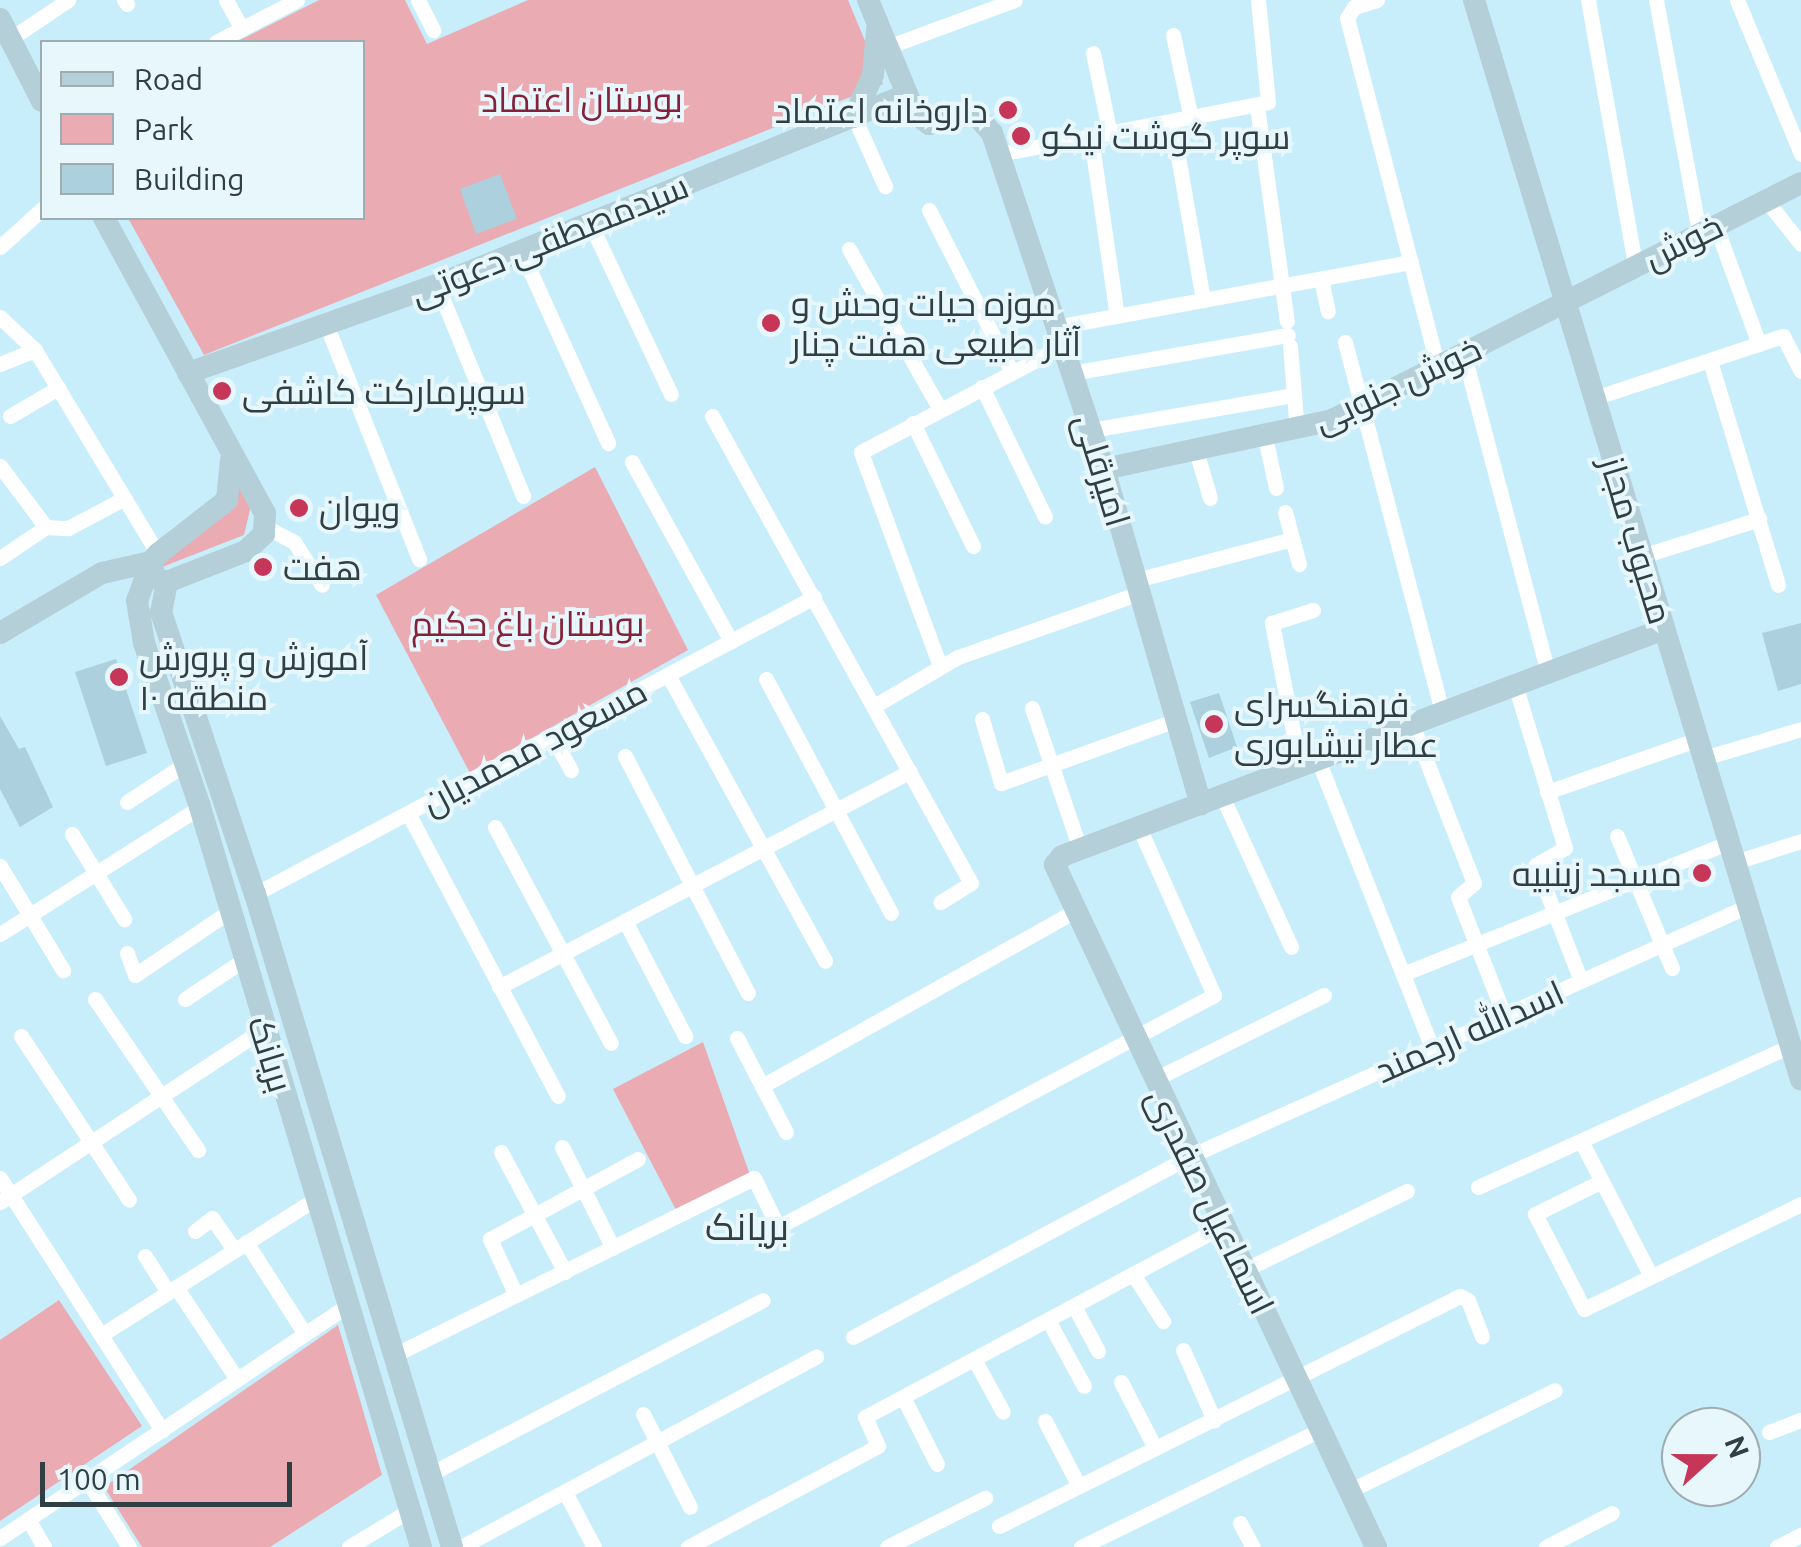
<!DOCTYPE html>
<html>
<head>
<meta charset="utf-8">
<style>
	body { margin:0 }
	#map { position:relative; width:1801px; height:1547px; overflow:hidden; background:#c9eefb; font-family:Ubuntu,Cairo,sans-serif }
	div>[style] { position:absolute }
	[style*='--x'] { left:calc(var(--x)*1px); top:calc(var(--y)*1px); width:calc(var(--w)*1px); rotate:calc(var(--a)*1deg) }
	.green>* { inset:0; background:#ebabb2 }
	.building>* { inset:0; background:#acd0dd }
	.street>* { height:15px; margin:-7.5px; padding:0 7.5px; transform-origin:7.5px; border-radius:7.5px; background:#fff }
	.secondary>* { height:22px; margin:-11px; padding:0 11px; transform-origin:11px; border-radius:11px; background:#b4cfd7 }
	.dots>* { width:28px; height:28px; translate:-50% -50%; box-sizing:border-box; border:5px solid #e8f7fc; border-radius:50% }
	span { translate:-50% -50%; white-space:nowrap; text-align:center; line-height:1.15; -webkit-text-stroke:8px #e8f7fc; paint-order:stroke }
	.park-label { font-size:35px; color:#852138 }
	.poi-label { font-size:35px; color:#303f44 }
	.right { translate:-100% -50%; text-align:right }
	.left { translate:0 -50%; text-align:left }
	.street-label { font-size:35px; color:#303f44 }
	.neighbourhood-label { font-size:38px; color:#303f44 }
	.legend { position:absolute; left:40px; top:40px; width:325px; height:180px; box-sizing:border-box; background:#e8f7fc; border:2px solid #9eadb2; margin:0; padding:12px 18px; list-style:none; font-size:30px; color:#303f44 }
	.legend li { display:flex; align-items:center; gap:20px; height:50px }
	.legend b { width:50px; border:2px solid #9eadb2 }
	.north { position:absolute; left:1661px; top:1407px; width:100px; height:100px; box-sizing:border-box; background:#e8f7fc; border:2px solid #9eadb2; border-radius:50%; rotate:69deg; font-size:28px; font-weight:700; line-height:40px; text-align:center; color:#303f44 }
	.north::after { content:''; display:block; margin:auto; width:35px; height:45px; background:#c63658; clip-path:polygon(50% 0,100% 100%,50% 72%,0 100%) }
	.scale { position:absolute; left:40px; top:1462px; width:252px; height:45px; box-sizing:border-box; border:5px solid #303f44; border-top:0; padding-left:12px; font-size:30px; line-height:35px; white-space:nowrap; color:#303f44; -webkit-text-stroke:8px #e8f7fc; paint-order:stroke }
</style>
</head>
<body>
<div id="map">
	<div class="green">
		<div style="clip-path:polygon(319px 0,405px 0,427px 44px,528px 0,848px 0,883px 84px,204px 355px,128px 218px,362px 218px,362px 42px,236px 42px)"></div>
		<div style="clip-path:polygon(595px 467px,688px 650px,470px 773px,376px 595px)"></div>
		<div style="clip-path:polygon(239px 483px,251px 506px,244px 535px,162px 567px,167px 552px,230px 512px)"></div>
		<div style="clip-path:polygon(703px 1042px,750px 1175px,676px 1210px,613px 1089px)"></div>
		<div style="clip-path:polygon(59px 1300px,142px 1426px,0 1521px,0 1340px)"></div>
		<div style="clip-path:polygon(338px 1325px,382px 1475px,270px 1547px,142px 1547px,104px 1487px)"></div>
	</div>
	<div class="building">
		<div style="clip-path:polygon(500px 174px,517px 219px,476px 234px,460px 189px)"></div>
		<div style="clip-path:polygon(1801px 623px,1801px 684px,1778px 691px,1762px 633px)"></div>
		<div style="clip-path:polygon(116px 659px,147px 753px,106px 766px,75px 672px)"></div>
		<div style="clip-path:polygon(1219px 693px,1237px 747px,1209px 758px,1190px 702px)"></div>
		<div style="clip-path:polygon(0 716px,19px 749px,25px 747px,53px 807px,20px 827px,0 789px)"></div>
	</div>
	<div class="street">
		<div style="--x:124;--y:0;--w:5;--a:53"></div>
		<div style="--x:226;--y:0;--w:33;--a:61"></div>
		<div style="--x:418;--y:0;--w:34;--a:63"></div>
		<div style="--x:1377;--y:0;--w:24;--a:163"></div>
		<div style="--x:1354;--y:7;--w:13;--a:122"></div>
		<div style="--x:1347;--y:18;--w:362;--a:75.4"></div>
		<div style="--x:1588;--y:0;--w:268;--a:79.9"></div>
		<div style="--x:1656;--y:0;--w:236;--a:79.5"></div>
		<div style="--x:1737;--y:0;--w:167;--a:67.4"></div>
		<div style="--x:1173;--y:35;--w:85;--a:77.8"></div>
		<div style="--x:10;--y:39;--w:70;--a:-33.9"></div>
		<div style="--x:216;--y:42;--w:91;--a:-27.4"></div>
		<div style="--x:887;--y:47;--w:136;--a:-20.2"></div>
		<div style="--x:1093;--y:53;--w:83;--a:78.1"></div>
		<div style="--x:1257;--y:106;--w:217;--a:82.1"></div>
		<div style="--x:854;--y:117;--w:76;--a:65.8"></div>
		<div style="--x:1172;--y:122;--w:181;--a:80.1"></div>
		<div style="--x:1091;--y:138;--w:180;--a:81.7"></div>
		<div style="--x:999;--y:154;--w:274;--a:-10.9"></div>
		<div style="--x:1268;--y:102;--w:102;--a:-95.6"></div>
		<div style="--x:1766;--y:200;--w:56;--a:51.5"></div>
		<div style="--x:929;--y:210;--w:182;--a:62.9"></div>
		<div style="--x:590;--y:223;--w:189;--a:64.7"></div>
		<div style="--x:1715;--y:224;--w:128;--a:69.9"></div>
		<div style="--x:0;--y:247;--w:57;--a:-42.1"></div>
		<div style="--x:849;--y:249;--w:184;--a:60.4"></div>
		<div style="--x:521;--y:251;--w:211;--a:65.6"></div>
		<div style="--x:1321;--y:279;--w:33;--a:78"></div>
		<div style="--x:437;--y:285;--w:228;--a:67.8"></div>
		<div style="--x:0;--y:317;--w:48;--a:43.3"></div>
		<div style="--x:35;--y:350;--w:238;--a:58.9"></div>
		<div style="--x:326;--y:324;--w:253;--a:68.4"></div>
		<div style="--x:1056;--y:327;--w:361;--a:-10.4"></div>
		<div style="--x:1345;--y:342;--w:383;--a:75.3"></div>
		<div style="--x:1290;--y:346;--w:85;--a:85.3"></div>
		<div style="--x:1464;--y:355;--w:329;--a:75.2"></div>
		<div style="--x:1710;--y:361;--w:234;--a:73.1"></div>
		<div style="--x:0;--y:364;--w:38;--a:-22"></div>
		<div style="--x:1072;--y:373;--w:219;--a:-10"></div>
		<div style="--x:982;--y:387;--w:144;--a:64.1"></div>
		<div style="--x:1594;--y:398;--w:199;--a:-18.2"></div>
		<div style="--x:1783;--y:336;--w:39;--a:63"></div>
		<div style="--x:10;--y:416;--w:56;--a:-30.3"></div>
		<div style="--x:712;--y:416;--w:534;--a:60.99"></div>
		<div style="--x:971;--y:883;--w:36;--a:148"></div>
		<div style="--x:913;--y:423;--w:137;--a:64"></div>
		<div style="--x:1091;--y:430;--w:206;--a:-9.8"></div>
		<div style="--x:1265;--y:437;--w:52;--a:77.8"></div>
		<div style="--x:1196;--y:451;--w:49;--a:73.4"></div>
		<div style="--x:632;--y:462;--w:205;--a:61.1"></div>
		<div style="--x:0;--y:466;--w:76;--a:53"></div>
		<div style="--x:1285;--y:512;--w:54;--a:74.9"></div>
		<div style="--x:266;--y:527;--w:32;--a:28"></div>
		<div style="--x:294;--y:542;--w:51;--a:56.9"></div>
		<div style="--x:1642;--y:556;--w:123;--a:-17.5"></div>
		<div style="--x:0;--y:558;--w:55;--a:-34"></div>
		<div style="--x:46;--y:527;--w:22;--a:3"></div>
		<div style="--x:68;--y:528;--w:64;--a:-27.8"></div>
		<div style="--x:1136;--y:580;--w:161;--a:-14.7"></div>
		<div style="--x:940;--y:666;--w:228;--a:-110.3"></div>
		<div style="--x:861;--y:452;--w:228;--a:-27.7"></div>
		<div style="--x:668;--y:675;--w:326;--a:61.2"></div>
		<div style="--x:766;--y:679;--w:265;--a:61.9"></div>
		<div style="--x:1515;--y:685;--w:170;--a:72.9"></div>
		<div style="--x:1565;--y:848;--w:34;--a:150"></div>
		<div style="--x:1536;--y:865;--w:124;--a:68.8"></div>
		<div style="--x:874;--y:706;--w:97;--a:-30.3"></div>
		<div style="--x:958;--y:657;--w:193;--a:-19.4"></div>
		<div style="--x:1032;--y:708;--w:149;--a:71.2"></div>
		<div style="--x:982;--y:719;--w:67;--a:73.5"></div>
		<div style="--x:1001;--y:783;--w:186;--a:-19.8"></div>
		<div style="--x:1412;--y:724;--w:171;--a:68.7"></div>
		<div style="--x:1474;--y:883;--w:21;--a:139"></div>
		<div style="--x:1458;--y:897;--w:127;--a:68.7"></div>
		<div style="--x:552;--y:736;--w:39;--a:61"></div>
		<div style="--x:625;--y:756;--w:267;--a:62.6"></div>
		<div style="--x:1704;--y:758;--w:101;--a:-16.6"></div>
		<div style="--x:1318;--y:760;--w:310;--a:68.4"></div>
		<div style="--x:1300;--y:767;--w:147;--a:-101"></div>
		<div style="--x:1272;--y:623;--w:43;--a:-17.6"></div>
		<div style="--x:1547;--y:792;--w:160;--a:-19.3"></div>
		<div style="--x:1222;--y:796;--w:166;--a:65.4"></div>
		<div style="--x:127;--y:802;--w:69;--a:-33.2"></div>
		<div style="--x:408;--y:813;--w:320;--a:62.1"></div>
		<div style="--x:495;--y:827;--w:245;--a:61.8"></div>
		<div style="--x:72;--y:834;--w:100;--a:58.5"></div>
		<div style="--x:1617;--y:836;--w:143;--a:67.4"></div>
		<div style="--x:1735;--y:862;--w:69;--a:-17.7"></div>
		<div style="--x:0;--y:866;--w:122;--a:58.8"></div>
		<div style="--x:255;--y:894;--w:633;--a:-27.98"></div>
		<div style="--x:625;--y:921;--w:130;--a:62.4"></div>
		<div style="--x:0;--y:934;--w:237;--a:-32.4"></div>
		<div style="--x:127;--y:953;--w:23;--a:70"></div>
		<div style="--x:135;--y:975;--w:115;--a:-34"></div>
		<div style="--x:1403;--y:974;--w:352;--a:-22"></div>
		<div style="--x:499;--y:987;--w:464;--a:-27.7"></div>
		<div style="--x:95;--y:999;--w:183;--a:55.7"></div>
		<div style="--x:185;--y:999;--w:69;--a:-33.7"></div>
		<div style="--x:21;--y:1036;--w:196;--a:56.6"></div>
		<div style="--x:737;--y:1038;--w:106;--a:62.5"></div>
		<div style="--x:1153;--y:1080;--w:191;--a:-26.4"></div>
		<div style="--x:762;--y:1086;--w:356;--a:-29.2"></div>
		<div style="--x:1581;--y:1141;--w:152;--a:62.6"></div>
		<div style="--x:562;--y:1147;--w:113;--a:63.2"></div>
		<div style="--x:501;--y:1152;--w:136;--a:61.9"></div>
		<div style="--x:0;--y:1178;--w:300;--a:57.3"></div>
		<div style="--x:1602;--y:1181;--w:75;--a:153.8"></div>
		<div style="--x:1535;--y:1214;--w:107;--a:62.7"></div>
		<div style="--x:1584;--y:1309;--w:241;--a:-25.8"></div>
		<div style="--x:1478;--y:1187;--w:343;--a:-24.3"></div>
		<div style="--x:0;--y:1202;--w:315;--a:-33.3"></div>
		<div style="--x:195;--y:1231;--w:21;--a:-37"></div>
		<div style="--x:212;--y:1218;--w:39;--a:55"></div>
		<div style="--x:246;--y:1242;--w:109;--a:57.3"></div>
		<div style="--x:145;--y:1256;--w:43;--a:57.4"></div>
		<div style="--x:1244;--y:1270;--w:181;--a:-25.9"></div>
		<div style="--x:1133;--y:1274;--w:56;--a:57.4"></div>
		<div style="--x:176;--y:1287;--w:110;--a:56.5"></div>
		<div style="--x:516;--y:1295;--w:62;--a:-114.9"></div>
		<div style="--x:490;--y:1239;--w:168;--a:-28.4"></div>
		<div style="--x:1074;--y:1306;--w:51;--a:61.9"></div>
		<div style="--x:1048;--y:1320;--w:75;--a:61.4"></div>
		<div style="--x:101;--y:1335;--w:254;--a:-32.4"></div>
		<div style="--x:853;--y:1337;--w:383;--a:-28.2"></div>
		<div style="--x:1190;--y:1156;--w:611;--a:-24.13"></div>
		<div style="--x:1183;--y:1350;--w:77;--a:66.1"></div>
		<div style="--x:394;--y:1355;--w:401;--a:-26.2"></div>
		<div style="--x:754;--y:1178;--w:55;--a:63.9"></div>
		<div style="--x:778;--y:1227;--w:494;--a:-28"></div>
		<div style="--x:1214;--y:995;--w:184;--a:-114.1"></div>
		<div style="--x:974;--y:1359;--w:60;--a:61.3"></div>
		<div style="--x:1121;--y:1382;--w:74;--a:62.7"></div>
		<div style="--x:903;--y:1397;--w:75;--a:63.1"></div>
		<div style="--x:643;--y:1414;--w:104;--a:63.2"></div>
		<div style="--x:1045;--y:1421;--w:73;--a:62.4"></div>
		<div style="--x:1769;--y:1432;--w:34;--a:-21"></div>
		<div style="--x:432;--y:1473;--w:373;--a:-27.6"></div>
		<div style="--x:87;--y:1480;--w:79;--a:57.9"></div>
		<div style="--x:1349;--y:1491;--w:229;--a:-26.1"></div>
		<div style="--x:565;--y:1492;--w:62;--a:62.2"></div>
		<div style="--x:28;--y:1519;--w:32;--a:60"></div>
		<div style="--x:1240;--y:1523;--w:27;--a:62"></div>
		<div style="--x:999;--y:1526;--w:515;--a:-26.52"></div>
		<div style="--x:1460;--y:1296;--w:9;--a:27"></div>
		<div style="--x:1468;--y:1300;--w:39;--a:69"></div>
		<div style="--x:0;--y:1538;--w:419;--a:-33.8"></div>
		<div style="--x:349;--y:1547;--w:71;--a:-31.2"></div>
		<div style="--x:461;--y:1547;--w:403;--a:-28.2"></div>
		<div style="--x:688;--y:1547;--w:215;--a:-28"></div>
		<div style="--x:878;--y:1446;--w:32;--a:-114"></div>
		<div style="--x:865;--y:1417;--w:406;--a:-28.1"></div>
		<div style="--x:887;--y:1547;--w:110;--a:-26.6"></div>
		<div style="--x:1081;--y:1547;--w:266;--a:-26.1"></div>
		<div style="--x:1546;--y:1547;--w:74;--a:-27.3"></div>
		<div style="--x:1777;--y:1547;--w:27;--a:-27"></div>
	</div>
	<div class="secondary">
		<div style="--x:868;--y:0;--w:122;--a:67.4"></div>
		<div style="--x:915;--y:113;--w:18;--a:38"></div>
		<div style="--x:929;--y:124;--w:46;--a:-13.7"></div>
		<div style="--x:974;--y:113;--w:27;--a:48"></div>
		<div style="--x:992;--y:133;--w:354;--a:71.6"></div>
		<div style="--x:1104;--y:469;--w:349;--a:73.9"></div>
		<div style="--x:1474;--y:0;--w:1128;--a:73.15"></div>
		<div style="--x:0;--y:19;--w:92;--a:62.9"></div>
		<div style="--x:854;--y:117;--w:46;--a:-65.7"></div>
		<div style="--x:873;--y:75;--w:45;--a:-84.9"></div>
		<div style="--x:104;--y:218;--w:336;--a:61.4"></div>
		<div style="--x:265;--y:513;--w:21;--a:93"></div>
		<div style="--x:264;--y:534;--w:25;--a:137"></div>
		<div style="--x:246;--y:551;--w:85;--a:158.6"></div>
		<div style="--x:167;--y:582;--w:13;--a:-162"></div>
		<div style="--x:155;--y:578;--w:16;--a:-104"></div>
		<div style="--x:151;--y:562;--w:11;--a:-49"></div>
		<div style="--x:158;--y:554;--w:88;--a:-38"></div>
		<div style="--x:227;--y:500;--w:40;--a:-84.3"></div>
		<div style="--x:188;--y:373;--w:264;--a:-19.5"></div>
		<div style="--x:437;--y:285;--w:506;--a:-22.05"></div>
		<div style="--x:1104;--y:469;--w:233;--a:-12.1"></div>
		<div style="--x:1332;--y:420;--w:525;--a:-26.81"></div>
		<div style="--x:151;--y:562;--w:41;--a:109.7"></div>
		<div style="--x:137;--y:601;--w:43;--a:80.5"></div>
		<div style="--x:144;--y:643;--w:173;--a:71.1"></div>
		<div style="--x:200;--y:807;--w:772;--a:73.37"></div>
		<div style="--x:167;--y:582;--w:31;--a:101"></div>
		<div style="--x:161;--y:612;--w:297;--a:71.6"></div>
		<div style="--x:255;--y:894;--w:682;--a:73.21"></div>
		<div style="--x:0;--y:633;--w:118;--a:-30.5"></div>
		<div style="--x:102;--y:573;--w:50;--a:-12.7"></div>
		<div style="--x:1376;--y:1547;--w:754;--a:-115.21"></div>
		<div style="--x:1055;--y:865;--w:11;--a:-52"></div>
		<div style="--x:1062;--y:856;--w:643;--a:-20.66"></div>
	</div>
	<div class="dots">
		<div style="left:1008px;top:110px;background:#c63658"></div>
		<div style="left:1021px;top:136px;background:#c63658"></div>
		<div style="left:771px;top:323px;background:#c63658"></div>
		<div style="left:222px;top:391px;background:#c63658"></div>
		<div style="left:299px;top:508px;background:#c63658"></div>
		<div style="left:263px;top:567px;background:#c63658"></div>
		<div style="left:119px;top:677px;background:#c63658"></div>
		<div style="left:1214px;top:724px;background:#c63658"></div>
		<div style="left:1702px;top:873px;background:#c63658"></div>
	</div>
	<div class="park-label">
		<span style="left:582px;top:99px">بوستان اعتماد</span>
		<span style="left:528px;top:623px">بوستان باغ حکیم</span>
	</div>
	<div class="poi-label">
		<span class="right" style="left:988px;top:110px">داروخانه اعتماد</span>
		<span class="left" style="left:1041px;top:136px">سوپر گوشت نیکو</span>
		<span class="left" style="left:791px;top:323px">موزه حیات وحش و<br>آثار طبیعی هفت چنار</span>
		<span class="left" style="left:242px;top:391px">سوپرمارکت کاشفی</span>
		<span class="left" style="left:319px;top:508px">ویوان</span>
		<span class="left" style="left:283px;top:567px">هفت</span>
		<span class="left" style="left:139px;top:677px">آموزش و پرورش<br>منطقه ۱۰</span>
		<span class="left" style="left:1234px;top:724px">فرهنگسرای<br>عطار نیشابوری</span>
		<span class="right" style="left:1682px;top:873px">مسجد زینبیه</span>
	</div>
	<div class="street-label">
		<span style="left:549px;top:239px;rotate:-22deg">سیدمصطفی دعوتی</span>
		<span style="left:1683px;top:241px;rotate:-26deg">خوش</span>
		<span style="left:1397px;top:384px;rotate:-25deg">خوش جنوبی</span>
		<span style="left:1103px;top:470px;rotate:73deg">امیرقلی</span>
		<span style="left:1637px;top:540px;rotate:73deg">محبوب مجاز</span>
		<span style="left:534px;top:746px;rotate:-28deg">مسعود محمدیان</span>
		<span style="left:1469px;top:1031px;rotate:-24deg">اسدالله ارجمند</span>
		<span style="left:271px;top:1054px;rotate:73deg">بریانک</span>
		<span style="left:1211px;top:1201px;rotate:64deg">اسماعیل صفدری</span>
	</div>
	<div class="neighbourhood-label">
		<span style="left:747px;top:1227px">بریانک</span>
	</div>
	<ul class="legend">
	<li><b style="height:12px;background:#b4cfd7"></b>Road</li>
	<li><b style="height:28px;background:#ebabb2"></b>Park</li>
	<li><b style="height:28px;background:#acd0dd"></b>Building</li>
	</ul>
	<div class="north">N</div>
	<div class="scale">100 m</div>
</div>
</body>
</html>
